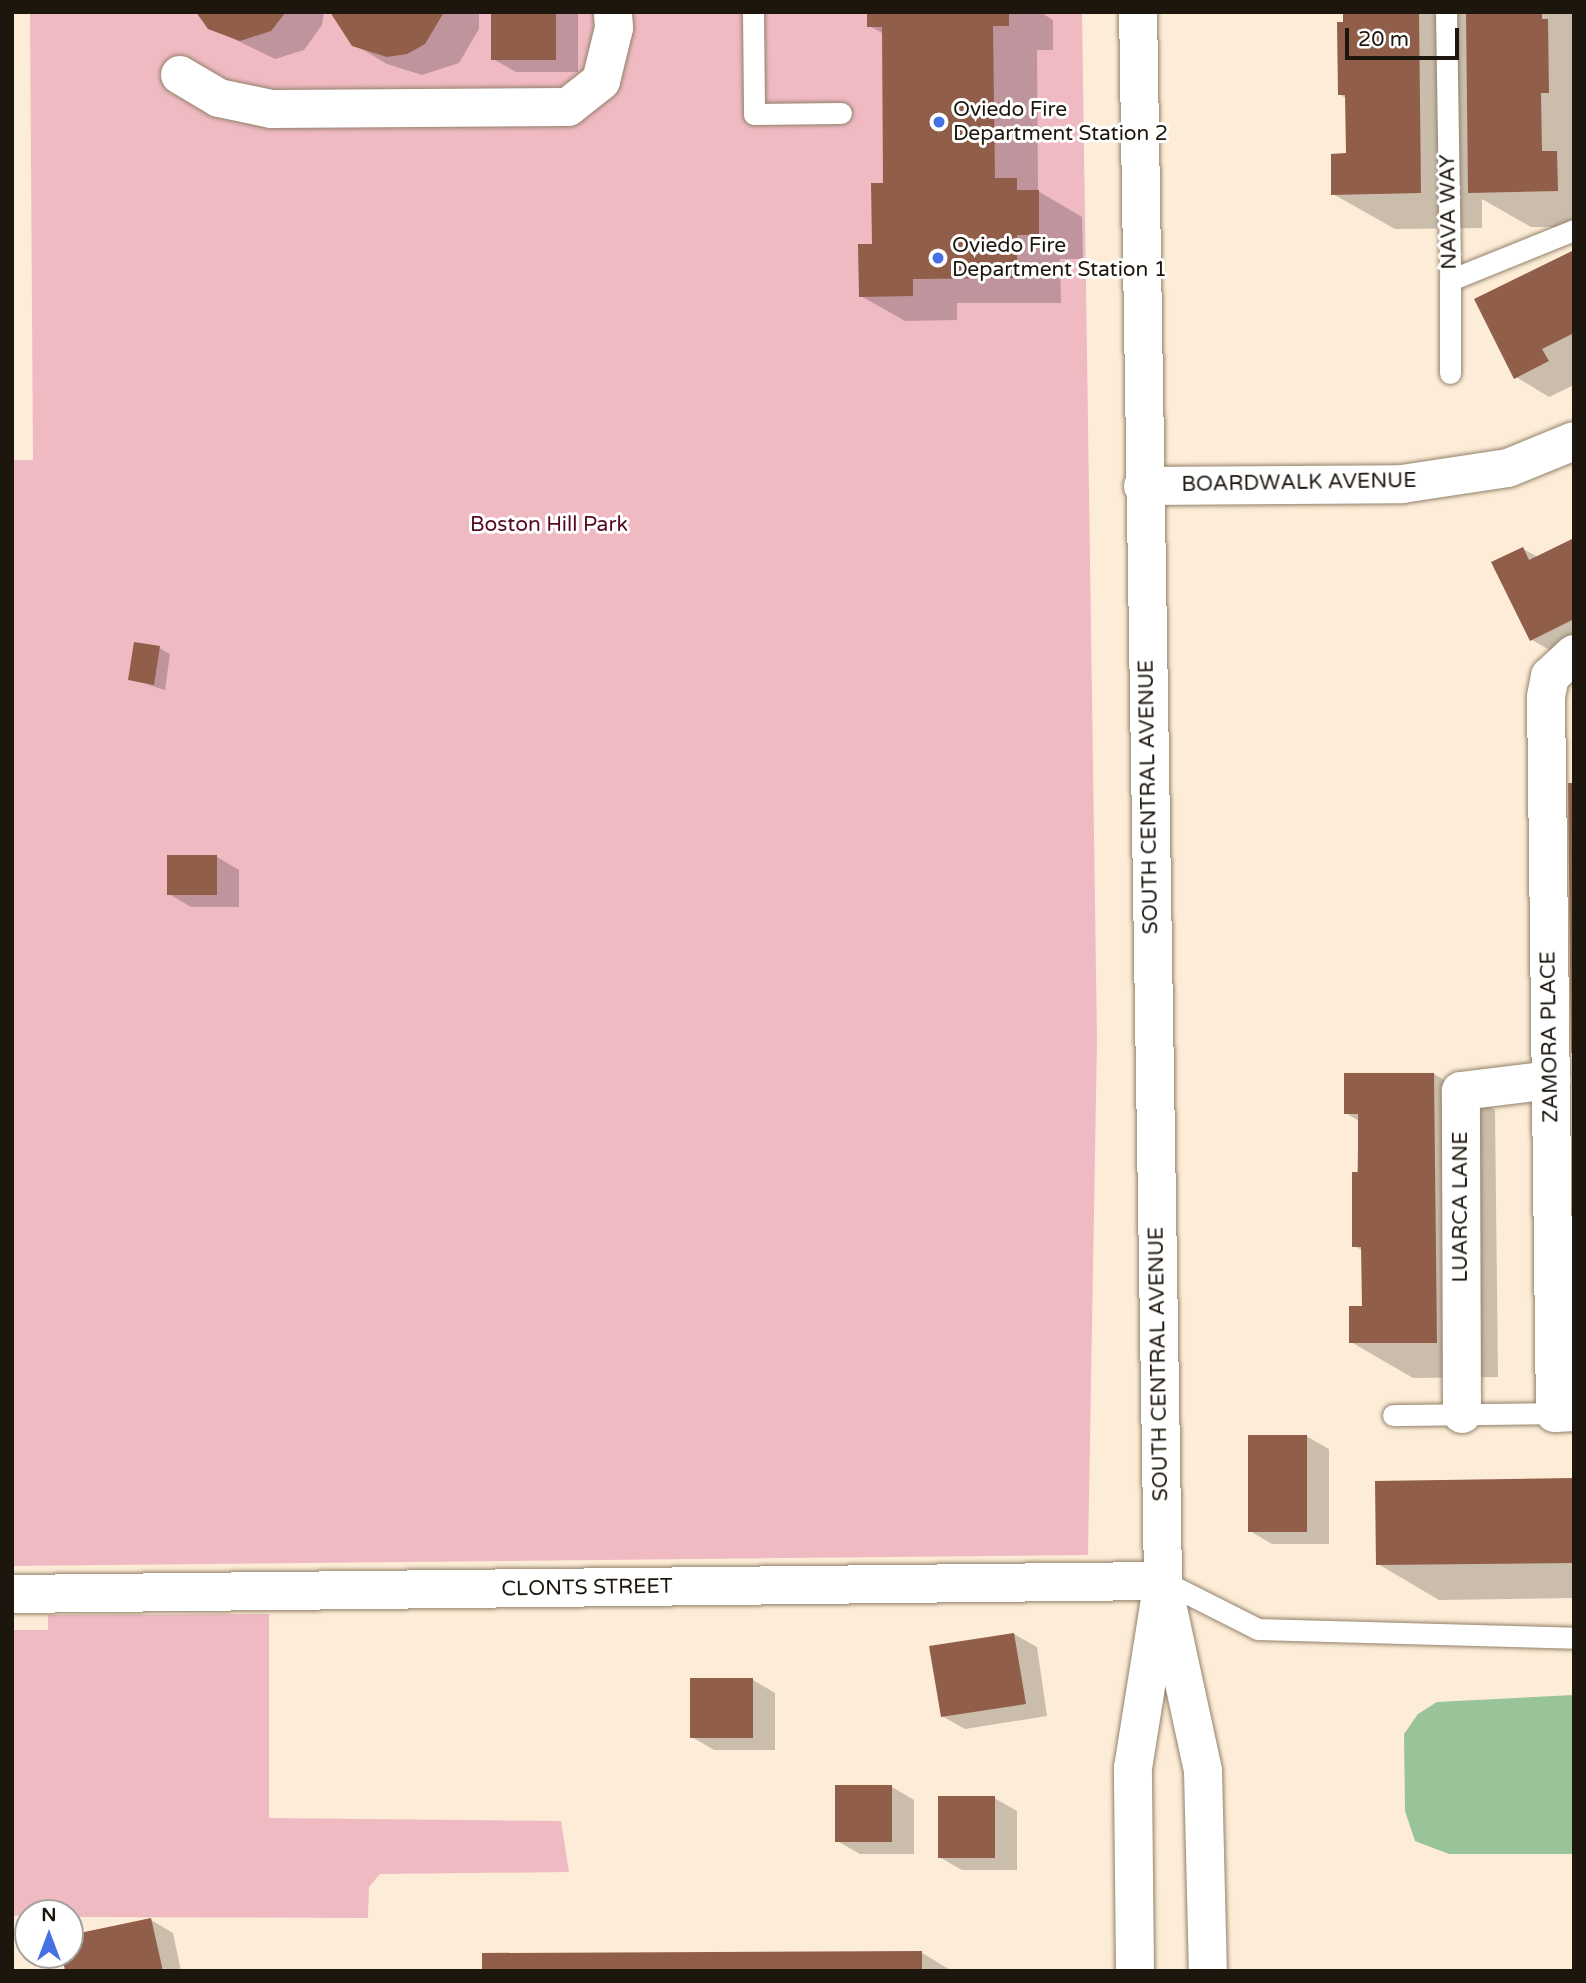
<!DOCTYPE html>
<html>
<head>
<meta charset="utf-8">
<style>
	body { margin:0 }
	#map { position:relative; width:1586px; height:1983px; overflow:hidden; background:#fdedd8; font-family:"Varela Round",sans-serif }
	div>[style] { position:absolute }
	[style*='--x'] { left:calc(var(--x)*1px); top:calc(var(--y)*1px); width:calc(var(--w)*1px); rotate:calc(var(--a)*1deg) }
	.green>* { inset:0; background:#f0bac3 }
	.water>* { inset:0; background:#99c399 }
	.shadow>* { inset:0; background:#0003 }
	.building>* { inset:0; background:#915e4a }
	.roads { filter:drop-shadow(0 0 2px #928169) drop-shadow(0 0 2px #928169) }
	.lane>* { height:21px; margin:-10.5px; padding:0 10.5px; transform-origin:10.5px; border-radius:10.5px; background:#fff }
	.street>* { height:38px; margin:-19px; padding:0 19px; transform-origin:19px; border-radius:19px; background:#fff }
	.primary>* { height:38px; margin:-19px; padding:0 19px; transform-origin:19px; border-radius:19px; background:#fff }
	.dots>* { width:19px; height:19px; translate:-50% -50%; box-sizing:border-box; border:4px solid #fff; border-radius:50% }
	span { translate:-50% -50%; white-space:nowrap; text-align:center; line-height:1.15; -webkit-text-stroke:6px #fff; paint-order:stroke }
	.poi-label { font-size:21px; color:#1d160d }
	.left { translate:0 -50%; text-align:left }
	.street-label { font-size:21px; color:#1d160d }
	.park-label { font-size:21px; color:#540b22 }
	.frame { position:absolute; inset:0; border:14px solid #1d160d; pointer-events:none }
	.north { position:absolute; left:14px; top:1899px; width:70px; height:70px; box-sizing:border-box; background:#fff; border:2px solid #a5a29e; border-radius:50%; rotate:0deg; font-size:19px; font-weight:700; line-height:28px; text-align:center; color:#1d160d }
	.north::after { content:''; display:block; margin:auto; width:24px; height:32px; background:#4571e3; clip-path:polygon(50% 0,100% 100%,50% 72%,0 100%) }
	.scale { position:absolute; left:1345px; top:28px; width:114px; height:32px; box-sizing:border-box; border:4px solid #1d160d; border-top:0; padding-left:9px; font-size:21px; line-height:24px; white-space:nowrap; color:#1d160d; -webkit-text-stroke:5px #fff; paint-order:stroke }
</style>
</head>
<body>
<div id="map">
	<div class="green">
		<div style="clip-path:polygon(30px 12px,1082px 12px,1097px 1040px,1088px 1555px,12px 1566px,12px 460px,33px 460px)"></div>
		<div style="clip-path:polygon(269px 1614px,269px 1818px,561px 1821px,569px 1872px,380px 1874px,369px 1887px,368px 1918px,70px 1917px,70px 1913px,12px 1916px,12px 1630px,48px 1630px,48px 1615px)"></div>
	</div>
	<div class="water">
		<div style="clip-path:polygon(1574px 1695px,1574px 1854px,1449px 1854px,1415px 1841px,1405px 1811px,1404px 1734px,1418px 1714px,1437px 1702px)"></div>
	</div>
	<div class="shadow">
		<div style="clip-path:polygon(198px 12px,324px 12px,322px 25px,304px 50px,275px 59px,209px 27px)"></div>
		<div style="clip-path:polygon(332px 12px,479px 12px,479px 29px,459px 63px,422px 75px,387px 64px,353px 44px)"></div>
		<div style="clip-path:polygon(493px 12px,578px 12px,578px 72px,516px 72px,493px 59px)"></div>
		<div style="clip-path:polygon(869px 12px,1040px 12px,1053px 20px,1053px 50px,1037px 50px,1038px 191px,1082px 217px,1083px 259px,1060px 259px,1061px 303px,957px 303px,957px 320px,905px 321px,861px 296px,885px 184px,884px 34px,869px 26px)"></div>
		<div style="clip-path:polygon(1345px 12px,1574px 12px,1574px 227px,1531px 227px,1482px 199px,1482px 228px,1395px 229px,1333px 194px,1348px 155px,1347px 99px,1339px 94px)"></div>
		<div style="clip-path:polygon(1574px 252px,1574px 385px,1549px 397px,1516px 377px)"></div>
		<div style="clip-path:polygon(1574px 540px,1574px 664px,1532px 640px,1523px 549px,1538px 557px)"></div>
		<div style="clip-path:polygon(159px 648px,170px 654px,165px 690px,130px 679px)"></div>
		<div style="clip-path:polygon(217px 857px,239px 870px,239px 907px,191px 907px,169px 894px)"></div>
		<div style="clip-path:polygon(1434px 1074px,1495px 1110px,1498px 1377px,1413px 1378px,1351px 1342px,1363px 1308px,1363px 1251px,1354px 1246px,1359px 1121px,1346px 1113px)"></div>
		<div style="clip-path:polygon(1306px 1436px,1329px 1449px,1329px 1544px,1272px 1544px,1250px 1531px)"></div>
		<div style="clip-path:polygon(1574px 1480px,1574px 1598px,1439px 1600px,1378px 1564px)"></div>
		<div style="clip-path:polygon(1014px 1634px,1037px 1647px,1047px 1716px,965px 1729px,942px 1716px)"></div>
		<div style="clip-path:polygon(753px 1680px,775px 1693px,775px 1750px,714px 1750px,692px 1737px)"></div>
		<div style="clip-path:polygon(892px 1787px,914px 1800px,914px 1854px,860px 1854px,837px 1841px)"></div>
		<div style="clip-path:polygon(994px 1798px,1017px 1811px,1017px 1870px,962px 1870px,939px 1857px)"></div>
		<div style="clip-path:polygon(151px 1920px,173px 1933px,181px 1971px,64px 1955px,70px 1955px,70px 1937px)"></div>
		<div style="clip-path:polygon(922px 1953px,952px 1971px,484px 1971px)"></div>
	</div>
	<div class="building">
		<div style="clip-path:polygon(196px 12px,286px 12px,271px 31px,240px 41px,208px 29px)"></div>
		<div style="clip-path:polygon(330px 12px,444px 12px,425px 44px,407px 54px,387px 57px,352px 46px)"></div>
		<div style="clip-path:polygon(491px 12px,556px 12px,556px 60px,491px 60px)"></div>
		<div style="clip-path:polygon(867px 12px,1009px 12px,1009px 26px,993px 26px,995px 178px,1017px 178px,1017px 190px,1039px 190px,1039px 235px,1017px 235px,1017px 278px,913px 279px,913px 296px,859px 297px,858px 244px,872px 244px,871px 183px,883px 183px,882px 27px,867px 27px)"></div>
		<div style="clip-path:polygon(1343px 12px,1419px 12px,1421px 193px,1331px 195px,1331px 154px,1346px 153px,1345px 95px,1338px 95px,1337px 22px,1343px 22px)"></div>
		<div style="clip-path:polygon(1466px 12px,1542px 12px,1542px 19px,1548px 19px,1549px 93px,1541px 93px,1542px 151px,1557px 151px,1558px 191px,1468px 193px)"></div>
		<div style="clip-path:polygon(1574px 250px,1574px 333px,1542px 349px,1549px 361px,1514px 379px,1474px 299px)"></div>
		<div style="clip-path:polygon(1574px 538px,1574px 619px,1530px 641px,1491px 562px,1523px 547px,1529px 560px)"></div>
		<div style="clip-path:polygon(134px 642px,160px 646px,154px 685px,128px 680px)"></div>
		<div style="clip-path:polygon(1568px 783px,1574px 783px,1574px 1053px,1571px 1053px)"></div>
		<div style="clip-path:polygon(167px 855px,217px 855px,217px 895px,167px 895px)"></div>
		<div style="clip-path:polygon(1344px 1073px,1434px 1073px,1437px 1343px,1349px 1343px,1349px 1306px,1362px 1306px,1361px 1247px,1352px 1247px,1352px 1172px,1358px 1172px,1358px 1114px,1344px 1114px)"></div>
		<div style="clip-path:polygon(1248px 1435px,1307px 1435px,1307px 1532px,1248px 1532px)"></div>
		<div style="clip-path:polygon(1574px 1478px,1574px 1563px,1376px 1565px,1375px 1481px)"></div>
		<div style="clip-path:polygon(1014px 1633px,1026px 1704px,941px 1717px,929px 1646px)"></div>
		<div style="clip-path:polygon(690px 1678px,753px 1678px,753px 1738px,690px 1738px)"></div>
		<div style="clip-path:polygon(835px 1785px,892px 1785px,892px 1842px,835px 1842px)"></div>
		<div style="clip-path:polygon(938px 1796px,995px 1796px,995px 1858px,938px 1858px)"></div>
		<div style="clip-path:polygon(151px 1918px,163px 1971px,65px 1971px,62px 1955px,70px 1955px,70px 1935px)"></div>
		<div style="clip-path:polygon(922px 1951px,922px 1971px,482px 1971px,482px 1953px)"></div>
	</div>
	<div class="roads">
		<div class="lane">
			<div style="--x:753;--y:12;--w:102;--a:89.4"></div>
			<div style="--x:754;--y:114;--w:87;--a:-0.7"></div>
			<div style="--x:1446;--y:12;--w:268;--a:89.1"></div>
			<div style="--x:1450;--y:280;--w:134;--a:-22"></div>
			<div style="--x:1450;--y:280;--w:93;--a:90"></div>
			<div style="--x:1393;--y:1415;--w:162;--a:-0.7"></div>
			<div style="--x:1163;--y:1581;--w:106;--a:26.8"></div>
			<div style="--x:1258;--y:1629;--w:316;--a:1.6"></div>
		</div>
		<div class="street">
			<div style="--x:180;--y:75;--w:45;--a:30.5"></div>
			<div style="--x:219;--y:98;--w:53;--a:11.9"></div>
			<div style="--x:271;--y:109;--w:297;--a:-0.4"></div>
			<div style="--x:568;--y:107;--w:42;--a:-38.2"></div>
			<div style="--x:601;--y:81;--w:55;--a:-76.2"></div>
			<div style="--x:614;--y:28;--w:16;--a:-94"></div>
			<div style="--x:1143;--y:486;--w:259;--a:-0.4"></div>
			<div style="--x:1402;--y:484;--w:107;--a:-8.6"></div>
			<div style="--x:1508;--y:468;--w:71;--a:-22.2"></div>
			<div style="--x:1574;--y:654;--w:33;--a:137"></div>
			<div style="--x:1550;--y:676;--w:21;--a:101"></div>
			<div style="--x:1546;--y:697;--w:716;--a:89.28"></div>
			<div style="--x:1555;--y:1413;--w:19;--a:-3"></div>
			<div style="--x:1462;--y:1414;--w:323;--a:-90.2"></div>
			<div style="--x:1461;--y:1091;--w:91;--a:-7"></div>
			<div style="--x:12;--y:1594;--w:1151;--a:-0.65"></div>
		</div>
		<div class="primary">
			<div style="--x:1167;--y:1604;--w:171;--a:77.8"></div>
			<div style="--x:1203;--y:1771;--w:200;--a:88.6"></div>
			<div style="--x:1135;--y:1971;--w:203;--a:-90.6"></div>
			<div style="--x:1133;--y:1768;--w:189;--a:-80.9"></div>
			<div style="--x:1163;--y:1581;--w:1569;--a:-90.91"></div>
		</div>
	</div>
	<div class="dots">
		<div style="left:939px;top:122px;background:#4571e3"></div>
		<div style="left:938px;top:258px;background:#4571e3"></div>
	</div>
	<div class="poi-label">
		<span class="left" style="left:953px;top:122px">Oviedo Fire<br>Department Station 2</span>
		<span class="left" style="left:952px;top:258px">Oviedo Fire<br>Department Station 1</span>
	</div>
	<div class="street-label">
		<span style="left:1449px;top:212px;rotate:-91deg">NAVA WAY</span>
		<span style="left:1299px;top:483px;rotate:-1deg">BOARDWALK AVENUE</span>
		<span style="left:1149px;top:797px;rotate:-91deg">SOUTH CENTRAL AVENUE</span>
		<span style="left:1550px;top:1037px;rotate:-91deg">ZAMORA PLACE</span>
		<span style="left:1461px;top:1207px;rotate:-90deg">LUARCA LANE</span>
		<span style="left:1159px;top:1364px;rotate:-91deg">SOUTH CENTRAL AVENUE</span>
		<span style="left:587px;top:1588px;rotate:-1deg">CLONTS STREET</span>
	</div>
	<div class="park-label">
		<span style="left:549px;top:525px">Boston Hill Park</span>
	</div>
	<div class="frame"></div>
	<div class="north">N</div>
	<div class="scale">20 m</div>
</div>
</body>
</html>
